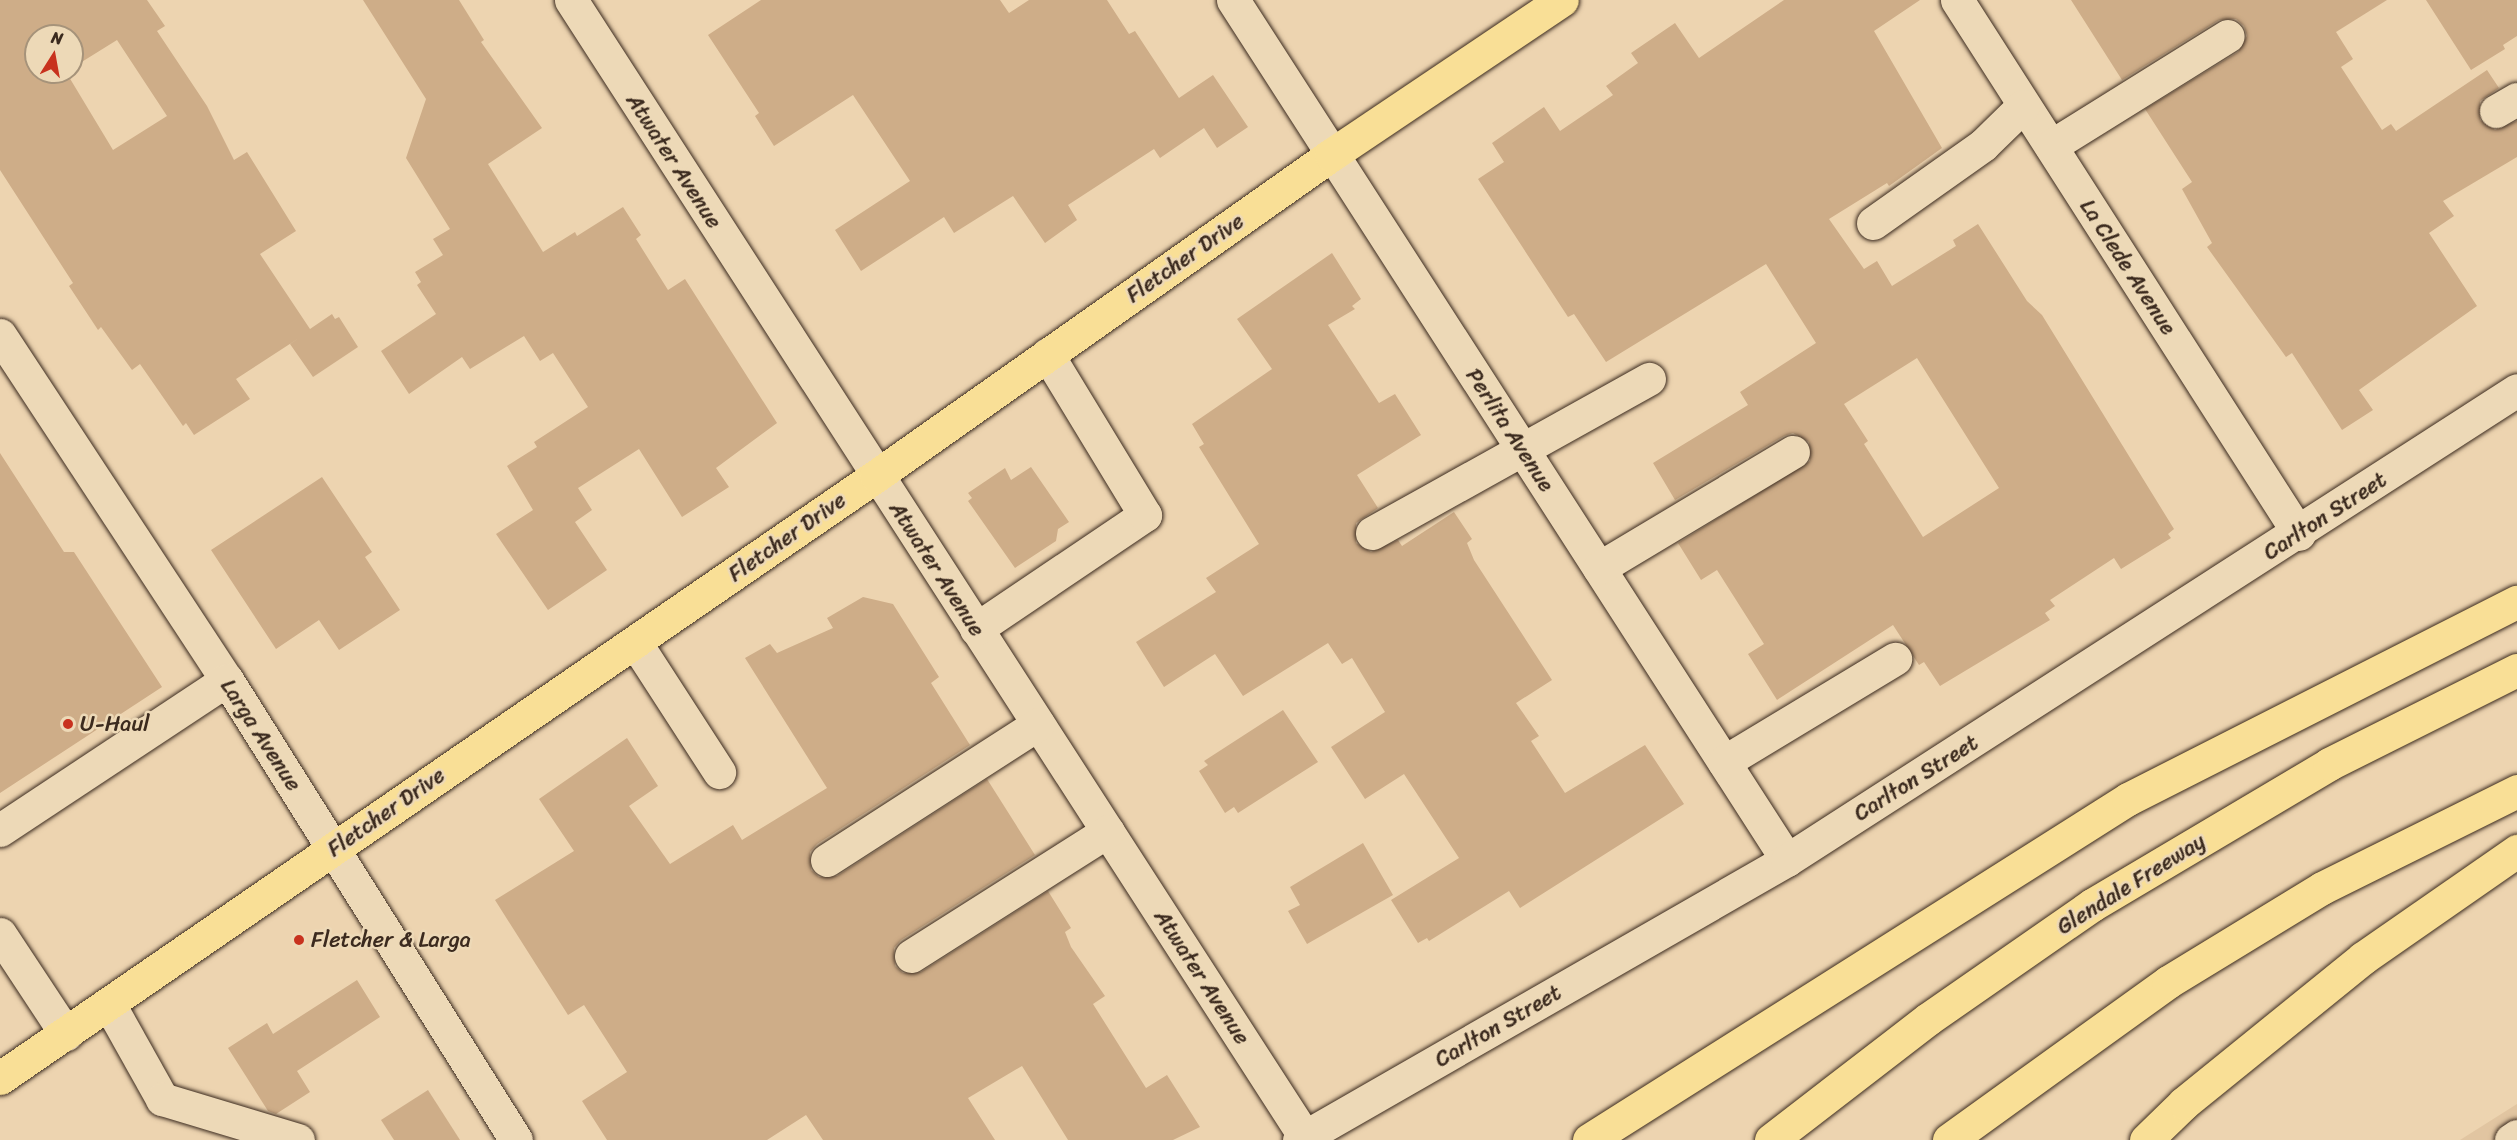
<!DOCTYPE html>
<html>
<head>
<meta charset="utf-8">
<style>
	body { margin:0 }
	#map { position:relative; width:2517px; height:1140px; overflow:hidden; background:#edd4b0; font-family:Sriracha,sans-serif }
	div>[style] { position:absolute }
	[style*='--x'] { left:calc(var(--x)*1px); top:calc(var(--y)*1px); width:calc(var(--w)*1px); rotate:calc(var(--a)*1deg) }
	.built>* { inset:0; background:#e1c5a1 }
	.building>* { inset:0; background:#cead88 }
	.roads { filter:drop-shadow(0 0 2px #3b2a1e) drop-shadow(0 0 2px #3b2a1e) }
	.minor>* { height:33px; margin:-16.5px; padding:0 16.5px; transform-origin:16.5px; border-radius:16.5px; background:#edd9b7 }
	.major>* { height:33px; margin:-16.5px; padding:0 16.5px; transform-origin:16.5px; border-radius:16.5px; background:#f9df96 }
	.highway>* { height:33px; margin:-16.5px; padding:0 16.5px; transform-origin:16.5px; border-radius:16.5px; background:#f9df96 }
	.dots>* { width:16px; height:16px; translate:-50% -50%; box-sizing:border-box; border:3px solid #edd9b7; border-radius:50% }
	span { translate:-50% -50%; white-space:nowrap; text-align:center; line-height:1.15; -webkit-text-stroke:5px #edd9b7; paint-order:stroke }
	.street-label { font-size:22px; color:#3b2a1e }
	.poi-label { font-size:22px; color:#3b2a1e }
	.left { translate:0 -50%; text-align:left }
	.north { position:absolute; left:24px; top:24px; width:60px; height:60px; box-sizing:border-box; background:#edd9b7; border:2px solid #a6937a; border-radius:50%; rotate:11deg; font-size:16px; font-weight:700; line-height:24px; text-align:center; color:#3b2a1e }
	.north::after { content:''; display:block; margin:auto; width:21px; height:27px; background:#c8321e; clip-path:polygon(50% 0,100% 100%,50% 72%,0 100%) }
</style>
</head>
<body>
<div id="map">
	<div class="built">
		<div style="clip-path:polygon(2517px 1104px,2517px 1140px,2460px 1140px)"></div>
	</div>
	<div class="building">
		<div style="clip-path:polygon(evenodd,0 0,147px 0,165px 26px,157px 31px,207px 106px,234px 160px,247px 152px,296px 231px,260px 254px,310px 329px,332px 314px,335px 319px,339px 317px,358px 347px,313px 377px,290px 344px,299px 338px,236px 379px,250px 399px,194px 435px,186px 423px,183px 426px,140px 364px,132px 370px,101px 327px,98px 330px,69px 286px,73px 283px,0 170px,0 0,36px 36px,72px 36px,72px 68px,117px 40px,167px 116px,113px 150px,66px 72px,36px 72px,36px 36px)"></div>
		<div style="clip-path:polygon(363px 0,459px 0,484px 40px,481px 42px,542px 128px,488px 164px,543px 252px,575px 232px,577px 236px,623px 207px,641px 235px,636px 239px,668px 290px,685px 279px,777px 423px,716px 468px,729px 487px,682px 517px,639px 449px,578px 488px,592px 510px,575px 522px,607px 570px,548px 610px,496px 534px,533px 510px,507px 466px,537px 447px,534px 442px,588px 407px,553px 353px,540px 361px,524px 336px,470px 369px,462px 357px,409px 394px,381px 351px,436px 314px,417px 285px,421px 282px,415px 272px,443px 255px,433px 239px,450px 229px,406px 158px,426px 99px)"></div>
		<div style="clip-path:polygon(761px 0,1000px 0,1009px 13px,1029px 0,1107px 0,1129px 34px,1135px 31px,1179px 98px,1213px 75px,1248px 127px,1217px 148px,1204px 128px,1160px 158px,1154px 149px,1068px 205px,1077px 220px,1045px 243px,1013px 196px,954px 233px,944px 217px,861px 271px,835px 230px,910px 181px,853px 95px,774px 146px,755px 116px,759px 113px,708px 35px)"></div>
		<div style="clip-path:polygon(evenodd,1784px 0,1920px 0,1874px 31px,1942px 148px,1889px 186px,1887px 183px,1829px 219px,1864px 269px,1877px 261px,1892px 286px,1956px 246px,1953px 240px,1978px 224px,2027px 301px,2042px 315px,2174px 529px,2168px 534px,2171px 538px,2121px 569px,2114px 558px,2050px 600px,2055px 606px,2045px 613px,2050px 620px,1940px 686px,1924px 662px,1919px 665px,1893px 625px,1777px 700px,1748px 654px,1764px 644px,1717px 570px,1701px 580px,1678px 543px,1810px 461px,1809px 442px,1793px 433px,1784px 436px,1675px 500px,1653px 463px,1748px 405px,1740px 392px,1816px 343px,1766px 264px,1606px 362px,1574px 314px,1568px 317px,1478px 179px,1504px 162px,1492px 143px,1544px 107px,1560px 131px,1613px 95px,1606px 86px,1638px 63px,1631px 53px,1675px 23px,1699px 58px,1784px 0,1917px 358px,1999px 488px,1923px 537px,1864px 444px,1868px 441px,1844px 404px,1917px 358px)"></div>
		<div style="clip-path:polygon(2071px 0,2387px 0,2336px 32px,2353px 59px,2341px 67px,2382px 130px,2391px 124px,2396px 131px,2487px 70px,2499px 88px,2480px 101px,2480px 120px,2495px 130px,2517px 121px,2517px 157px,2443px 201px,2454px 216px,2429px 233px,2477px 306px,2359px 390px,2373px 410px,2342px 430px,2292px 353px,2286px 357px,2207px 247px,2212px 243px,2182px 189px,2192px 182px,2145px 109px,2238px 52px,2247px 36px,2244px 26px,2236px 19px,2219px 20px,2122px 80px)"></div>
		<div style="clip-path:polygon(2426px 0,2517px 0,2517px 36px,2503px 45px,2505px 49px,2471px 70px)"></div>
		<div style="clip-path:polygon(1332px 253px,1361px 299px,1352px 306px,1355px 309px,1328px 325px,1379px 403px,1395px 394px,1421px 435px,1357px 475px,1378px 508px,1356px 523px,1356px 543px,1371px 552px,1398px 540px,1402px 546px,1454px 512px,1472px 539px,1467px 543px,1474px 560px,1552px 680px,1516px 703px,1539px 736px,1531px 741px,1565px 793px,1645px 745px,1684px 804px,1520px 908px,1509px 891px,1429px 941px,1427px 938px,1418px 943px,1391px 900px,1459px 858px,1404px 774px,1365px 799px,1331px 747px,1385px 712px,1352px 658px,1342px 664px,1328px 643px,1243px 696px,1215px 654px,1164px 687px,1136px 642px,1216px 592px,1206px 578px,1259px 544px,1199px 447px,1204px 444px,1192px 424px,1272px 369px,1237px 319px)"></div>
		<div style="clip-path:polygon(0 453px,64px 552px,74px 552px,162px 687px,0 793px)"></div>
		<div style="clip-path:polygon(1031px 467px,1069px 522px,1058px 529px,1056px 541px,1015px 568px,968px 501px,972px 498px,968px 493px,1005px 468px,1011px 480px)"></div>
		<div style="clip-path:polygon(322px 477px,372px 552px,365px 557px,400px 610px,339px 650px,319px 620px,276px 649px,211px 550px)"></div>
		<div style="clip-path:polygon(863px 597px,893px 604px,939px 677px,931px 683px,970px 745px,817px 844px,810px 852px,811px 870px,819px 877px,837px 876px,987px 779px,1035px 855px,901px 940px,894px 948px,895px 966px,903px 973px,921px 972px,1048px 891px,1071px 928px,1065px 932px,1071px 947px,1105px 996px,1093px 1004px,1146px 1088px,1167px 1075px,1200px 1127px,1173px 1140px,1068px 1140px,1022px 1066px,968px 1098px,995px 1140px,823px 1140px,806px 1115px,767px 1140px,607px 1140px,582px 1101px,627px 1072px,584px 1005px,568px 1015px,495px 900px,574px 851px,539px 799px,627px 738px,658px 786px,629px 806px,670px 864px,733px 825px,742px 840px,827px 788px,745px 658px,770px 644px,777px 653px,833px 628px,827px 618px)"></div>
		<div style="clip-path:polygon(1283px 710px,1318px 762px,1238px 813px,1234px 807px,1225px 813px,1199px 771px,1208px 765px,1204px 761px)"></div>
		<div style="clip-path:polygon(1363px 843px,1393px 895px,1307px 944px,1288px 911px,1300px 905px,1290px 887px)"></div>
		<div style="clip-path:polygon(357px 980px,380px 1017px,297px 1071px,310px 1092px,276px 1114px,268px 1111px,228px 1048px,267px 1023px,273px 1034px)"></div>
		<div style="clip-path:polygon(428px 1090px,460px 1140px,394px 1140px,381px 1120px)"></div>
	</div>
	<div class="roads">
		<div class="minor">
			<div style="--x:571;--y:0;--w:1353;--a:57.16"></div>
			<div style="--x:1233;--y:0;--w:1023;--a:57.21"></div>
			<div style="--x:1957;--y:0;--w:634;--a:57.36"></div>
			<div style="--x:2496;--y:111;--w:24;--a:-30"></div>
			<div style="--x:2051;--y:146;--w:208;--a:-31.9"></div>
			<div style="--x:1873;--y:223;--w:135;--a:-35.3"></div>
			<div style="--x:1983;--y:145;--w:56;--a:-44.3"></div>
			<div style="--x:0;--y:335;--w:413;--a:56.7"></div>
			<div style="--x:227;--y:680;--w:543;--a:57.86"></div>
			<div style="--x:1372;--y:533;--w:317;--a:-29.1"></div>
			<div style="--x:1599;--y:568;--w:226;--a:-30.9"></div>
			<div style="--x:976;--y:629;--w:204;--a:-34"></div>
			<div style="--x:1145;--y:515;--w:188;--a:-121.3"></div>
			<div style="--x:635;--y:642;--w:155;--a:57.1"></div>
			<div style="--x:1724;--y:762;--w:200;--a:-31.1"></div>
			<div style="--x:0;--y:830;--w:272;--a:-33.5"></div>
			<div style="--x:827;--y:860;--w:251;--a:-32.8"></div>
			<div style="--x:0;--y:934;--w:120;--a:56.6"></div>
			<div style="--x:911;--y:956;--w:233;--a:-32.4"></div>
			<div style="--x:109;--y:1004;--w:109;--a:60.8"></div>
			<div style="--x:162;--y:1099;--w:142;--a:16.8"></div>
			<div style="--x:1299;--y:1140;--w:563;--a:-29.85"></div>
			<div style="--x:1787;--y:860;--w:868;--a:-32.77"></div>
			<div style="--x:2511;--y:1140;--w:7;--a:-34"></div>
		</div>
		<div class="major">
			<div style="--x:0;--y:1078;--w:1063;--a:-34.5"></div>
			<div style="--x:876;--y:476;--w:557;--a:-35.2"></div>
			<div style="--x:1331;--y:155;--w:278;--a:-33.9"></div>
		</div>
		<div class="highway">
			<div style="--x:1589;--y:1140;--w:638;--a:-32.32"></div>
			<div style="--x:2128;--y:799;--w:436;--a:-26.9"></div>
			<div style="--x:1771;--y:1140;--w:198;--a:-37.6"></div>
			<div style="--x:1928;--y:1019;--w:200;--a:-34.8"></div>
			<div style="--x:2092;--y:905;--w:276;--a:-30.7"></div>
			<div style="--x:2329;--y:764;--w:210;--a:-26.6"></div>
			<div style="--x:1949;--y:1140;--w:270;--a:-35.8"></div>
			<div style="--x:2168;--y:982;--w:180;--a:-31.4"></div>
			<div style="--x:2322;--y:888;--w:218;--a:-26.4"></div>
			<div style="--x:2146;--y:1140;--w:53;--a:-44.2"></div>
			<div style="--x:2184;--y:1103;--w:230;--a:-39"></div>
			<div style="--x:2363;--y:958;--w:188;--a:-34.8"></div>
		</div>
	</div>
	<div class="dots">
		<div style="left:68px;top:724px;background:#c8321e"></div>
		<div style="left:299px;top:940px;background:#c8321e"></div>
	</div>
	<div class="street-label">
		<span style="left:674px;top:161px;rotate:57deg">Atwater Avenue</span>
		<span style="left:1185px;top:258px;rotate:-35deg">Fletcher Drive</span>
		<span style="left:2128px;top:267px;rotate:57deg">La Clede Avenue</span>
		<span style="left:1510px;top:430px;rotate:57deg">Perlita Avenue</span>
		<span style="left:2325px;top:516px;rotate:-33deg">Carlton Street</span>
		<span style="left:787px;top:537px;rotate:-35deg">Fletcher Drive</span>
		<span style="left:937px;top:569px;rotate:57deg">Atwater Avenue</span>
		<span style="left:261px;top:735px;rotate:57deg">Larga Avenue</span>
		<span style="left:1916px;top:778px;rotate:-32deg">Carlton Street</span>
		<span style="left:386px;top:812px;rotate:-35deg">Fletcher Drive</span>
		<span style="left:2131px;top:884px;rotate:-32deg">Glendale Freeway</span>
		<span style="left:1202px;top:977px;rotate:57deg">Atwater Avenue</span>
		<span style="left:1498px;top:1026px;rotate:-30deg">Carlton Street</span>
	</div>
	<div class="poi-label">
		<span class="left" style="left:80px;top:724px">U-Haul</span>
		<span class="left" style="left:311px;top:940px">Fletcher &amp; Larga</span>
	</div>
	<div class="north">N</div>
</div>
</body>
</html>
